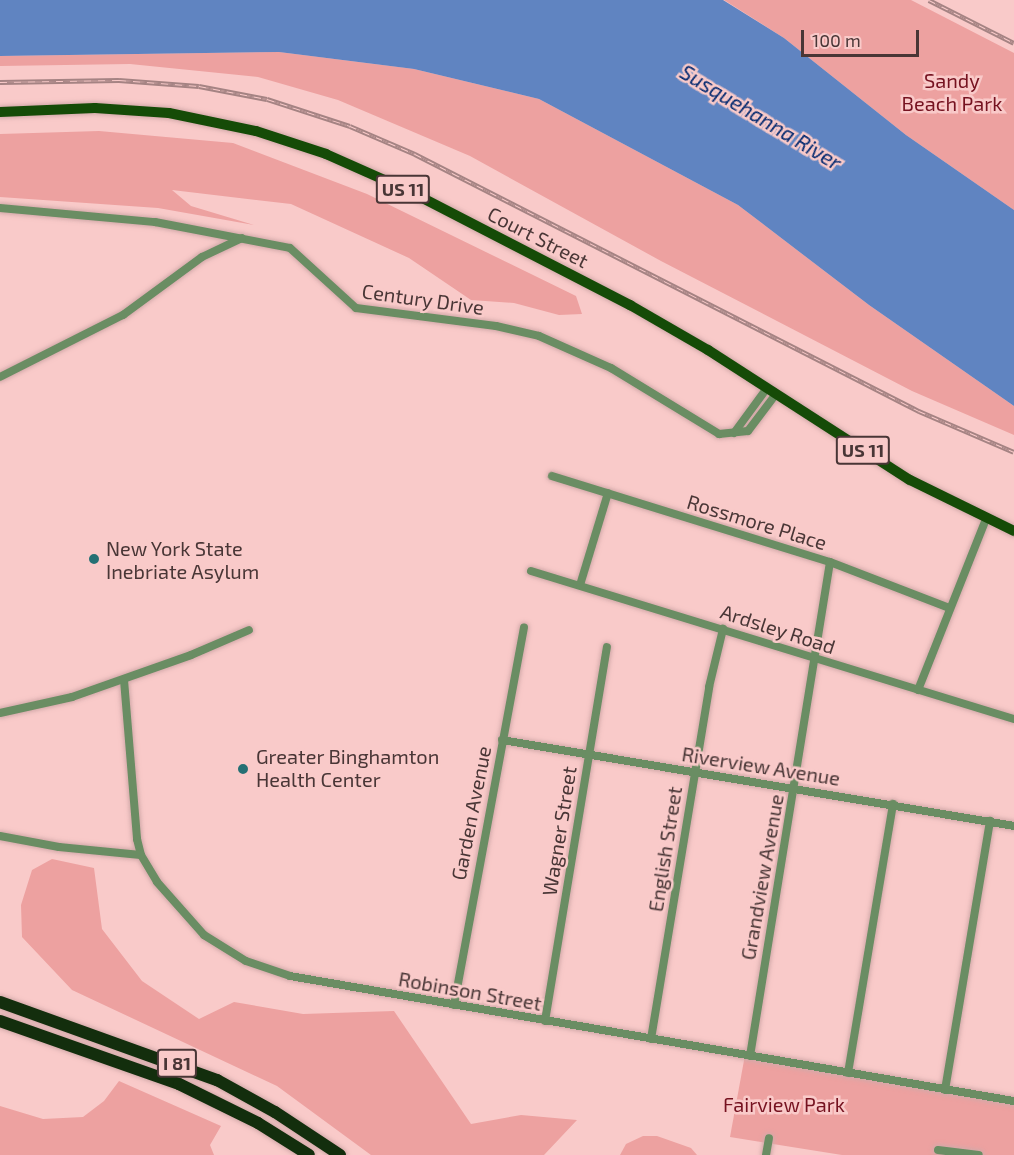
<!DOCTYPE html>
<html>
<head>
<meta charset="utf-8">
<style>
	body { margin:0 }
	#map { position:relative; width:1014px; height:1155px; overflow:hidden; background:#f9cac9; font-family:"Exo 2",sans-serif }
	div>[style] { position:absolute }
	[style*='--x'] { left:calc(var(--x)*1px); top:calc(var(--y)*1px); width:calc(var(--w)*1px); rotate:calc(var(--a)*1deg) }
	.green>* { inset:0; background:#eda1a0 }
	.water>* { inset:0; background:#6084c1 }
	.roads { filter:drop-shadow(0 0 2px #d2a9a9) drop-shadow(0 0 2px #d2a9a9) }
	.minor>* { height:8px; margin:-4px; padding:0 4px; transform-origin:4px; border-radius:4px; background:#6a8d63 }
	.major>* { height:10px; margin:-5px; padding:0 5px; transform-origin:5px; border-radius:5px; background:#154b07 }
	.highway>* { height:12px; margin:-6px; padding:0 6px; transform-origin:6px; border-radius:6px; background:#132e0d }
	.rail>* { height:4.5px; margin-top:-2.25px; transform-origin:0; background:repeating-linear-gradient(90deg,#f9cac9 0 7px,#a58383 0 14px); box-sizing:border-box; border-block:2px solid #a58383 }
	.dots>* { width:16px; height:16px; translate:-50% -50%; box-sizing:border-box; border:3px solid #f9cac9; border-radius:50% }
	span { translate:-50% -50%; white-space:nowrap; text-align:center; line-height:1.15; -webkit-text-stroke:5px #f9cac9; paint-order:stroke }
	.shield-label span { padding:2px 4px; background:#f9cac9; border:2px solid; border-radius:4px; -webkit-text-stroke-width:0 }
	.shield-label { font-size:18px; color:#493636; font-weight:700 }
	.park-label { font-size:20px; color:#761220 }
	.street-label { font-size:20px; color:#493636 }
	.poi-label { font-size:20px; color:#493636 }
	.left { translate:0 -50%; text-align:left }
	.water-label { font-size:21px; color:#00276e; font-style:italic }
	.scale { position:absolute; left:801px; top:30px; width:118px; height:27px; box-sizing:border-box; border:3px solid #493636; border-top:0; padding-left:8px; font-size:18px; line-height:21px; white-space:nowrap; color:#493636; -webkit-text-stroke:4px #f9cac9; paint-order:stroke }
</style>
</head>
<body>
<div id="map">
	<div class="green">
		<div style="clip-path:polygon(724px 0,911px 0,1014px 53px,1014px 210px,906px 135px,784px 38px)"></div>
		<div style="clip-path:polygon(279px 52px,414px 69px,539px 99px,738px 205px,869px 305px,1014px 406px,1014px 435px,912px 391px,661px 261px,470px 156px,338px 100px,258px 77px,130px 64px,0 66px,0 56px)"></div>
		<div style="clip-path:polygon(99px 131px,233px 143px,367px 194px,576px 296px,582px 314px,559px 315px,514px 303px,471px 300px,409px 258px,291px 204px,172px 190px,191px 206px,254px 225px,158px 208px,0 197px,0 134px)"></div>
		<div style="clip-path:polygon(52px 859px,94px 868px,102px 929px,142px 981px,199px 1019px,234px 1002px,303px 1014px,394px 1011px,471px 1124px,521px 1115px,577px 1120px,544px 1155px,371px 1155px,277px 1086px,72px 990px,22px 937px,21px 905px,32px 870px)"></div>
		<div style="clip-path:polygon(745px 1055px,1014px 1101px,1014px 1155px,842px 1155px,730px 1137px)"></div>
		<div style="clip-path:polygon(119px 1081px,221px 1126px,210px 1145px,214px 1155px,0 1155px,0 1106px,43px 1119px,83px 1117px,104px 1101px)"></div>
		<div style="clip-path:polygon(643px 1136px,657px 1136px,691px 1148px,697px 1155px,620px 1155px,626px 1144px)"></div>
	</div>
	<div class="water">
		<div style="clip-path:polygon(0 0,723px 0,784px 38px,906px 135px,1014px 210px,1014px 406px,869px 305px,738px 205px,539px 99px,414px 69px,279px 52px,0 56px)"></div>
	</div>
	<div class="roads">
		<div class="minor">
			<div style="--x:0;--y:208;--w:156;--a:5.2"></div>
			<div style="--x:155;--y:222;--w:137;--a:10.9"></div>
			<div style="--x:290;--y:248;--w:89;--a:42.3"></div>
			<div style="--x:356;--y:308;--w:141;--a:7.3"></div>
			<div style="--x:496;--y:326;--w:44;--a:13.1"></div>
			<div style="--x:539;--y:336;--w:79;--a:24"></div>
			<div style="--x:611;--y:368;--w:127;--a:31.4"></div>
			<div style="--x:719;--y:434;--w:29;--a:-6"></div>
			<div style="--x:748;--y:431;--w:46;--a:-52.9"></div>
			<div style="--x:0;--y:377;--w:138;--a:-26.8"></div>
			<div style="--x:123;--y:315;--w:98;--a:-36.3"></div>
			<div style="--x:202;--y:257;--w:44;--a:-25.4"></div>
			<div style="--x:734;--y:433;--w:56;--a:-53.7"></div>
			<div style="--x:552;--y:476;--w:291;--a:17.2"></div>
			<div style="--x:830;--y:562;--w:128;--a:21.1"></div>
			<div style="--x:531;--y:571;--w:505;--a:17.04"></div>
			<div style="--x:580;--y:585;--w:96;--a:-73.1"></div>
			<div style="--x:124;--y:680;--w:160;--a:85.3"></div>
			<div style="--x:137;--y:839;--w:16;--a:76"></div>
			<div style="--x:141;--y:855;--w:31;--a:59"></div>
			<div style="--x:157;--y:882;--w:71;--a:48.4"></div>
			<div style="--x:204;--y:935;--w:49;--a:31.8"></div>
			<div style="--x:246;--y:961;--w:46;--a:18.8"></div>
			<div style="--x:290;--y:976;--w:735;--a:9.8"></div>
			<div style="--x:918;--y:690;--w:184;--a:-68.3"></div>
			<div style="--x:0;--y:713;--w:74;--a:-12.5"></div>
			<div style="--x:72;--y:697;--w:126;--a:-19.4"></div>
			<div style="--x:191;--y:655;--w:63;--a:-23.3"></div>
			<div style="--x:502;--y:740;--w:519;--a:9.53"></div>
			<div style="--x:0;--y:836;--w:60;--a:10.6"></div>
			<div style="--x:59;--y:847;--w:82;--a:5.6"></div>
			<div style="--x:454;--y:1005;--w:384;--a:-79.5"></div>
			<div style="--x:545;--y:1021;--w:379;--a:-80.6"></div>
			<div style="--x:651;--y:1039;--w:357;--a:-80.6"></div>
			<div style="--x:709;--y:687;--w:60;--a:-76.4"></div>
			<div style="--x:750;--y:1056;--w:500;--a:-80.8"></div>
			<div style="--x:848;--y:1073;--w:273;--a:-80.5"></div>
			<div style="--x:945;--y:1090;--w:273;--a:-80.5"></div>
			<div style="--x:938;--y:1150;--w:41;--a:7"></div>
			<div style="--x:766;--y:1155;--w:17;--a:-80"></div>
		</div>
		<div class="major">
			<div style="--x:0;--y:112;--w:95;--a:-2.4"></div>
			<div style="--x:95;--y:108;--w:74;--a:3.9"></div>
			<div style="--x:169;--y:113;--w:89;--a:11.7"></div>
			<div style="--x:256;--y:131;--w:74;--a:18.2"></div>
			<div style="--x:326;--y:154;--w:91;--a:24"></div>
			<div style="--x:409;--y:191;--w:249;--a:27.3"></div>
			<div style="--x:630;--y:305;--w:90;--a:30"></div>
			<div style="--x:708;--y:350;--w:240;--a:32.8"></div>
			<div style="--x:910;--y:480;--w:116;--a:26.1"></div>
		</div>
		<div class="highway">
			<div style="--x:0;--y:1002;--w:231;--a:19.8"></div>
			<div style="--x:217;--y:1080;--w:66;--a:28.9"></div>
			<div style="--x:275;--y:1112;--w:78;--a:33.5"></div>
			<div style="--x:0;--y:1021;--w:190;--a:19.4"></div>
			<div style="--x:179;--y:1084;--w:88;--a:26.3"></div>
			<div style="--x:258;--y:1123;--w:60;--a:32.1"></div>
		</div>
	</div>
	<div class="rail">
		<div style="--x:929;--y:0;--w:95;--a:26.8"></div>
		<div style="--x:0;--y:82;--w:119;--a:-1"></div>
		<div style="--x:119;--y:80;--w:80;--a:4.3"></div>
		<div style="--x:199;--y:86;--w:69;--a:10.8"></div>
		<div style="--x:267;--y:99;--w:87;--a:18"></div>
		<div style="--x:350;--y:126;--w:71;--a:23.3"></div>
		<div style="--x:415;--y:154;--w:566;--a:27.02"></div>
		<div style="--x:919;--y:411;--w:103;--a:23.3"></div>
	</div>
	<div class="dots">
		<div style="left:94px;top:559px;background:#257074"></div>
		<div style="left:243px;top:769px;background:#257074"></div>
	</div>
	<div class="shield-label">
		<span style="left:403px;top:189px">US 11</span>
		<span style="left:863px;top:450px">US 11</span>
		<span style="left:177px;top:1063px">I 81</span>
	</div>
	<div class="park-label">
		<span style="left:952px;top:92px">Sandy<br>Beach Park</span>
		<span style="left:784px;top:1104px">Fairview Park</span>
	</div>
	<div class="street-label">
		<span style="left:538px;top:237px;rotate:27deg">Court Street</span>
		<span style="left:423px;top:299px;rotate:8deg">Century Drive</span>
		<span style="left:757px;top:522px;rotate:17deg">Rossmore Place</span>
		<span style="left:778px;top:629px;rotate:18deg">Ardsley Road</span>
		<span style="left:761px;top:766px;rotate:9deg">Riverview Avenue</span>
		<span style="left:471px;top:813px;rotate:-79deg">Garden Avenue</span>
		<span style="left:559px;top:831px;rotate:-81deg">Wagner Street</span>
		<span style="left:665px;top:849px;rotate:-81deg">English Street</span>
		<span style="left:762px;top:877px;rotate:-80deg">Grandview Avenue</span>
		<span style="left:470px;top:991px;rotate:10deg">Robinson Street</span>
	</div>
	<div class="poi-label">
		<span class="left" style="left:106px;top:560px">New York State<br>Inebriate Asylum</span>
		<span class="left" style="left:256px;top:768px">Greater Binghamton<br>Health Center</span>
	</div>
	<div class="water-label">
		<span style="left:761px;top:117px;rotate:31deg">Susquehanna River</span>
	</div>
	<div class="scale">100 m</div>
</div>
</body>
</html>
